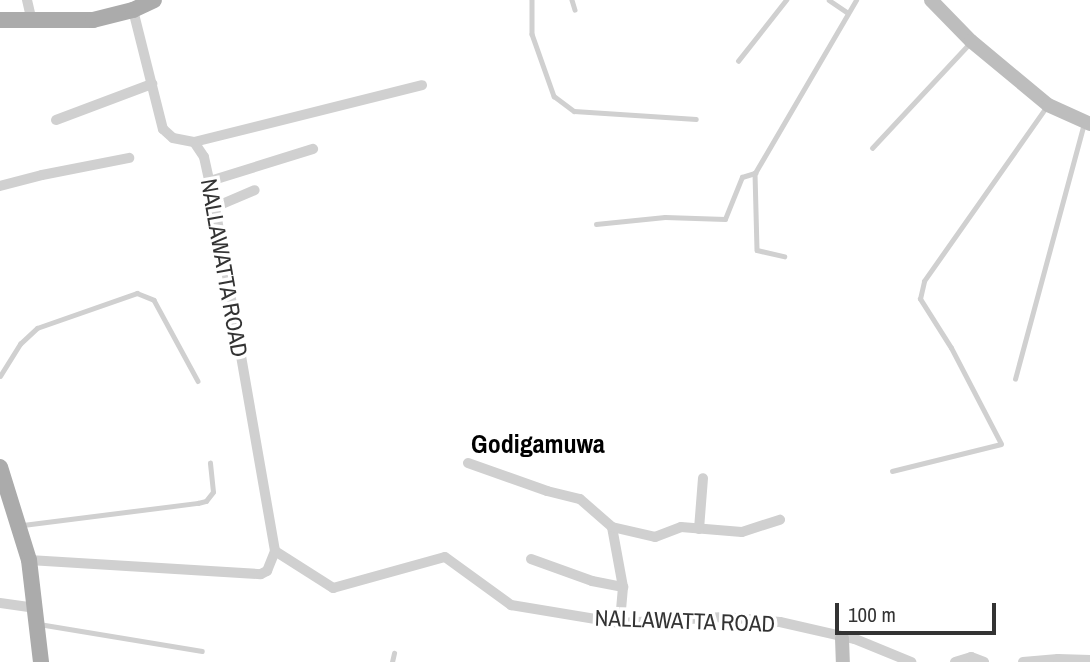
<!DOCTYPE html>
<html>
<head>
<meta charset="utf-8">
<style>
	body { margin:0 }
	#map { position:relative; width:1090px; height:662px; overflow:hidden; background:#fff; font-family:"Archivo Narrow",sans-serif }
	div>[style] { position:absolute }
	[style*='--x'] { left:calc(var(--x)*1px); top:calc(var(--y)*1px); width:calc(var(--w)*1px); rotate:calc(var(--a)*1deg) }
	.lane>* { height:4.5px; margin:-2.25px; padding:0 2.25px; transform-origin:2.25px; border-radius:2.25px; background:#d0d0d0 }
	.street>* { height:10px; margin:-5px; padding:0 5px; transform-origin:5px; border-radius:5px; background:#d0d0d0 }
	.secondary>* { height:14px; margin:-7px; padding:0 7px; transform-origin:7px; border-radius:7px; background:#bdbdbd }
	.primary>* { height:16px; margin:-8px; padding:0 8px; transform-origin:8px; border-radius:8px; background:#ababab }
	span { translate:-50% -50%; white-space:nowrap; text-align:center; line-height:1.15; -webkit-text-stroke:7px #fff; paint-order:stroke }
	.street-label { font-size:23px; color:#333 }
	.quarter-label { font-size:26px; color:#000; font-weight:700 }
	.scale { position:absolute; left:835px; top:603px; width:161px; height:32px; box-sizing:border-box; border:4px solid #333; border-top:0; padding-left:9px; font-size:21px; line-height:24px; white-space:nowrap; color:#333; -webkit-text-stroke:5px #fff; paint-order:stroke }
</style>
</head>
<body>
<div id="map">
	<div class="lane">
		<div style="--x:532;--y:0;--w:34;--a:90"></div>
		<div style="--x:532;--y:34;--w:66;--a:70.5"></div>
		<div style="--x:554;--y:96;--w:25;--a:37"></div>
		<div style="--x:574;--y:111;--w:122;--a:3.8"></div>
		<div style="--x:572;--y:0;--w:10;--a:73"></div>
		<div style="--x:829;--y:0;--w:23;--a:34"></div>
		<div style="--x:738;--y:61;--w:78;--a:-51.8"></div>
		<div style="--x:872;--y:148;--w:142;--a:-47"></div>
		<div style="--x:755;--y:173;--w:77;--a:88.5"></div>
		<div style="--x:757;--y:250;--w:28;--a:13"></div>
		<div style="--x:596;--y:224;--w:69;--a:-5.8"></div>
		<div style="--x:665;--y:217;--w:60;--a:1.9"></div>
		<div style="--x:725;--y:219;--w:45;--a:-68"></div>
		<div style="--x:742;--y:177;--w:14;--a:-17"></div>
		<div style="--x:755;--y:173;--w:200;--a:-59.7"></div>
		<div style="--x:0;--y:376;--w:38;--a:-58"></div>
		<div style="--x:20;--y:344;--w:23;--a:-43"></div>
		<div style="--x:37;--y:328;--w:106;--a:-19.3"></div>
		<div style="--x:137;--y:293;--w:18;--a:22"></div>
		<div style="--x:154;--y:300;--w:92;--a:61.5"></div>
		<div style="--x:1015;--y:379;--w:265;--a:-74.9"></div>
		<div style="--x:892;--y:471;--w:112;--a:-13.9"></div>
		<div style="--x:1001;--y:444;--w:108;--a:-117.5"></div>
		<div style="--x:951;--y:348;--w:58;--a:-122.3"></div>
		<div style="--x:920;--y:299;--w:18;--a:-77"></div>
		<div style="--x:924;--y:281;--w:214;--a:-54.9"></div>
		<div style="--x:23;--y:525;--w:176;--a:-7.2"></div>
		<div style="--x:198;--y:503;--w:8;--a:-14"></div>
		<div style="--x:206;--y:501;--w:11;--a:-52"></div>
		<div style="--x:213;--y:492;--w:29;--a:-96"></div>
		<div style="--x:39;--y:624;--w:165;--a:9.4"></div>
		<div style="--x:392;--y:662;--w:9;--a:-77"></div>
	</div>
	<div class="street">
		<div style="--x:27;--y:0;--w:23;--a:77"></div>
		<div style="--x:133;--y:10;--w:123;--a:75.9"></div>
		<div style="--x:163;--y:129;--w:13;--a:42"></div>
		<div style="--x:173;--y:138;--w:21;--a:11"></div>
		<div style="--x:194;--y:142;--w:18;--a:56"></div>
		<div style="--x:204;--y:157;--w:51;--a:77.6"></div>
		<div style="--x:215;--y:207;--w:349;--a:80.1"></div>
		<div style="--x:56;--y:120;--w:103;--a:-20.6"></div>
		<div style="--x:194;--y:142;--w:235;--a:-14"></div>
		<div style="--x:210;--y:181;--w:108;--a:-17.3"></div>
		<div style="--x:0;--y:186;--w:43;--a:-14.7"></div>
		<div style="--x:42;--y:175;--w:89;--a:-11.1"></div>
		<div style="--x:215;--y:207;--w:43;--a:-23"></div>
		<div style="--x:468;--y:463;--w:84;--a:19.5"></div>
		<div style="--x:547;--y:491;--w:34;--a:14"></div>
		<div style="--x:580;--y:499;--w:43;--a:41.2"></div>
		<div style="--x:612;--y:527;--w:61;--a:79.6"></div>
		<div style="--x:623;--y:587;--w:36;--a:95"></div>
		<div style="--x:612;--y:527;--w:44;--a:13.1"></div>
		<div style="--x:655;--y:537;--w:28;--a:-21"></div>
		<div style="--x:681;--y:527;--w:61;--a:4.7"></div>
		<div style="--x:742;--y:532;--w:40;--a:-18"></div>
		<div style="--x:699;--y:529;--w:51;--a:-85.5"></div>
		<div style="--x:531;--y:559;--w:65;--a:19.8"></div>
		<div style="--x:592;--y:581;--w:32;--a:11"></div>
		<div style="--x:29;--y:560;--w:232;--a:3.5"></div>
		<div style="--x:261;--y:574;--w:7;--a:-27"></div>
		<div style="--x:267;--y:571;--w:22;--a:-68"></div>
		<div style="--x:275;--y:551;--w:69;--a:32.5"></div>
		<div style="--x:333;--y:588;--w:116;--a:-15.5"></div>
		<div style="--x:445;--y:557;--w:82;--a:36"></div>
		<div style="--x:511;--y:605;--w:110;--a:9.4"></div>
		<div style="--x:620;--y:623;--w:104;--a:-3.3"></div>
		<div style="--x:724;--y:617;--w:56;--a:5.1"></div>
		<div style="--x:780;--y:622;--w:77;--a:12.8"></div>
		<div style="--x:855;--y:639;--w:61;--a:22.3"></div>
		<div style="--x:0;--y:603;--w:36;--a:8"></div>
		<div style="--x:955;--y:662;--w:17;--a:-17"></div>
		<div style="--x:971;--y:657;--w:14;--a:21"></div>
		<div style="--x:1023;--y:662;--w:35;--a:-5"></div>
		<div style="--x:1058;--y:659;--w:32;--a:2"></div>
	</div>
	<div class="secondary">
		<div style="--x:931;--y:0;--w:57;--a:45.7"></div>
		<div style="--x:971;--y:41;--w:100;--a:39.7"></div>
		<div style="--x:1048;--y:105;--w:46;--a:24.3"></div>
		<div style="--x:842;--y:638;--w:24;--a:88"></div>
	</div>
	<div class="primary">
		<div style="--x:0;--y:20;--w:93;--a:0"></div>
		<div style="--x:93;--y:20;--w:41;--a:-14"></div>
		<div style="--x:133;--y:10;--w:23;--a:-25"></div>
		<div style="--x:0;--y:467;--w:97;--a:72.7"></div>
		<div style="--x:29;--y:560;--w:103;--a:83.3"></div>
	</div>
	<div class="street-label">
		<span style="left:224px;top:268px;rotate:80deg">NALLAWATTA ROAD</span>
		<span style="left:685px;top:621px;rotate:2deg">NALLAWATTA ROAD</span>
	</div>
	<div class="quarter-label">
		<span style="left:538px;top:444px">Godigamuwa</span>
	</div>
	<div class="scale">100 m</div>
</div>
</body>
</html>
